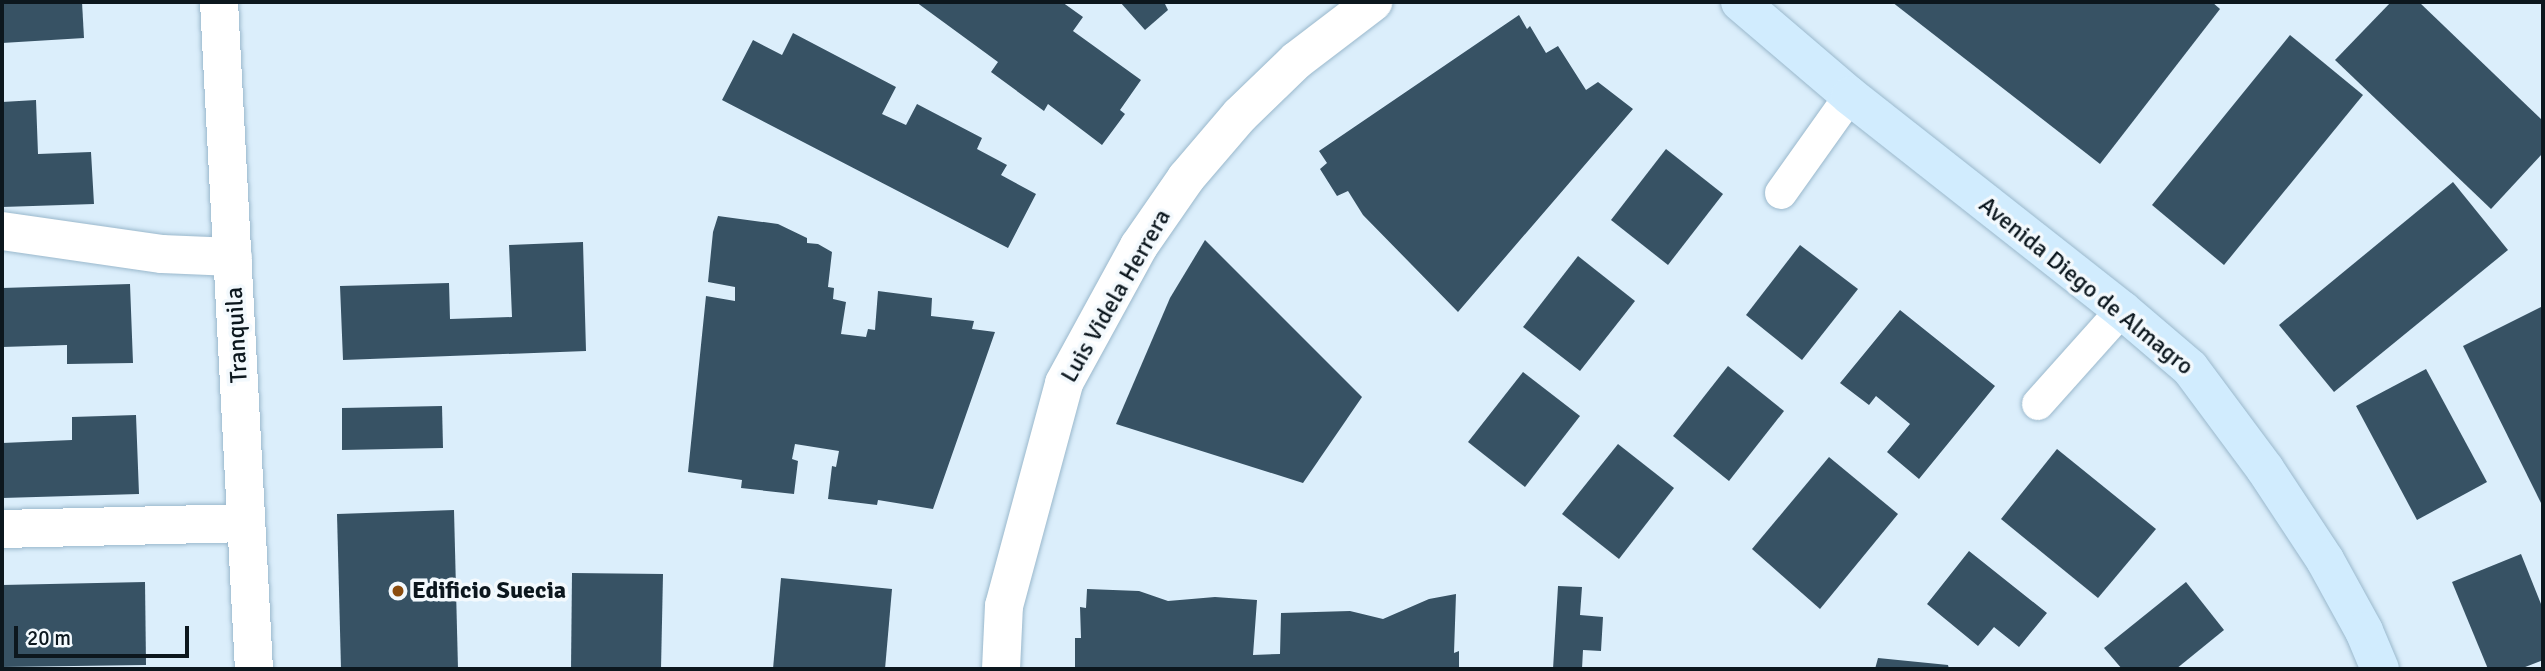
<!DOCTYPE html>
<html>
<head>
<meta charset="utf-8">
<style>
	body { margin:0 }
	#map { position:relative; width:2545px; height:671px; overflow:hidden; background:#dbeefb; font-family:Signika,sans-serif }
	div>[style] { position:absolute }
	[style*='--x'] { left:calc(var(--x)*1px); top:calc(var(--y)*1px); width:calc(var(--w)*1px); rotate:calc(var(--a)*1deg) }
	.building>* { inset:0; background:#375264 }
	.roads { filter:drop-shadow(0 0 2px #9ab8cc) drop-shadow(0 0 2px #9ab8cc) }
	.lane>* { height:32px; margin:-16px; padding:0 16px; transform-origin:16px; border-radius:16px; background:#fff }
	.street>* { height:38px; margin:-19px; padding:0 19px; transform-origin:19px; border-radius:19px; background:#fff }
	.secondary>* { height:38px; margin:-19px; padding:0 19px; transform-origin:19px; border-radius:19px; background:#d1ecfe }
	.dots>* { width:19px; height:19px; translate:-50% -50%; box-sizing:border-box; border:4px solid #f3f9fd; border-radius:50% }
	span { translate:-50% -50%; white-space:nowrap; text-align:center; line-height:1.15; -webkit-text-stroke:7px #f3f9fd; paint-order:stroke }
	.street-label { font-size:24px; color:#0c171e }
	.poi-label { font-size:24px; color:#0c171e; font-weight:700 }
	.left { translate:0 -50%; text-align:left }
	.frame { position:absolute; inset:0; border:4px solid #0c171e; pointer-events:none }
	.scale { position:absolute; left:14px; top:626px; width:175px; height:32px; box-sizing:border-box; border:4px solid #0c171e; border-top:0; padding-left:9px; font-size:21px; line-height:24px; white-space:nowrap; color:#0c171e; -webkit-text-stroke:5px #f3f9fd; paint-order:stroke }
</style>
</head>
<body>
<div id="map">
	<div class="building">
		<div style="clip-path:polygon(2px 2px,82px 2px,84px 38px,2px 43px)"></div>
		<div style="clip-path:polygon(916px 2px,1062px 2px,1083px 17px,1073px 31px,1141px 80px,1120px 110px,1125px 114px,1102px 145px,1048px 104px,1044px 111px,991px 72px,998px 62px)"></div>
		<div style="clip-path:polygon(1120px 2px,1164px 2px,1168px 10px,1145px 30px)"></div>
		<div style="clip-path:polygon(1892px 2px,2212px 2px,2220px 9px,2100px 164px)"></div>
		<div style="clip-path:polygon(2391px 2px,2419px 2px,2543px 121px,2543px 153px,2491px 209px,2335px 60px)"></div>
		<div style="clip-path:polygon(1519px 15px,1527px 29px,1530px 26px,1546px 53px,1558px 46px,1586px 90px,1598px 82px,1633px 109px,1458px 312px,1363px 215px,1348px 191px,1337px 196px,1320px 169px,1327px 163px,1319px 151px)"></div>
		<div style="clip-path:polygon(793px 33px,896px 87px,882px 114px,906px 125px,917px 104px,982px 138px,977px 149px,1007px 165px,1001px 175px,1036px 194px,1008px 248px,722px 100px,753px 40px,782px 55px)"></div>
		<div style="clip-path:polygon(2290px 35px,2363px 95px,2224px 265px,2152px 205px)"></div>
		<div style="clip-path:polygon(36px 100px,38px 154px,91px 152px,94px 204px,2px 207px,2px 102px)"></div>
		<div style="clip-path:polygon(1666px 149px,1723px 194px,1668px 265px,1611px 220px)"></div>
		<div style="clip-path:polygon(2453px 182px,2508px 250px,2334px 392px,2279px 325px)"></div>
		<div style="clip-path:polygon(718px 216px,778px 224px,807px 238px,807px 243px,818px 244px,832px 252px,828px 287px,834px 288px,833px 299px,846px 302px,841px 334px,866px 337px,868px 329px,875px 330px,878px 291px,932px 298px,931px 316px,974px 321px,972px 329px,995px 332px,933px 509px,878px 500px,877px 505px,828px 499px,832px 466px,836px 467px,839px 451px,795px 444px,792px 459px,798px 461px,794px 494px,741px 488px,742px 480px,688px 472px,706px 296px,735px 301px,735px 287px,708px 282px,713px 232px)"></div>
		<div style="clip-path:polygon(1205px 240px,1362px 397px,1303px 483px,1116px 424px,1170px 298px)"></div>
		<div style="clip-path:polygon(583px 242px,586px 351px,343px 360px,340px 286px,449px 283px,450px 319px,512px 317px,509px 245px)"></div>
		<div style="clip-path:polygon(1800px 245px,1858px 289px,1802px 360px,1746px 315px)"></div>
		<div style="clip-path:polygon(1578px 256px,1635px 301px,1580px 371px,1523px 327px)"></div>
		<div style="clip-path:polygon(130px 284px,133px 363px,67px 364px,67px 345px,2px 347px,2px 288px)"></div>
		<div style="clip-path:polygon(2543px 306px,2543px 507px,2463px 346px)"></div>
		<div style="clip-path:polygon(1900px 310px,1995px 386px,1919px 479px,1887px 452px,1910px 424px,1876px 396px,1869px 405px,1840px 383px)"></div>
		<div style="clip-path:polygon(1728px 366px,1784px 411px,1729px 481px,1673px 436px)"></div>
		<div style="clip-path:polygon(2426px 369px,2487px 482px,2417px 520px,2356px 406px)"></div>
		<div style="clip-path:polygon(1523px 372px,1580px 416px,1525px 487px,1468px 442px)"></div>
		<div style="clip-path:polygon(442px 406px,443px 448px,342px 450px,342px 408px)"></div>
		<div style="clip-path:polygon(136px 415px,139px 494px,2px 498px,2px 443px,72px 440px,72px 417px)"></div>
		<div style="clip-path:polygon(1618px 444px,1674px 488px,1619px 559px,1562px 514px)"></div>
		<div style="clip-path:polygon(2057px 449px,2156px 529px,2098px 598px,2001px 519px)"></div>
		<div style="clip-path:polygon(1829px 457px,1898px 514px,1820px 609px,1752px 549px)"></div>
		<div style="clip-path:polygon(454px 510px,458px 669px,341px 669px,337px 514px)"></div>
		<div style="clip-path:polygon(1969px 551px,2047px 613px,2019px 647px,1994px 627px,1978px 646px,1927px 604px)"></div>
		<div style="clip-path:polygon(2521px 554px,2543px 609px,2543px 660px,2520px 669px,2488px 669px,2452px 582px)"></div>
		<div style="clip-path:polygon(572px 573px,663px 574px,661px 669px,571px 669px)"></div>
		<div style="clip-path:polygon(781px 578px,892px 589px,885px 669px,773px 669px)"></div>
		<div style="clip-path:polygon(145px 582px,146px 665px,2px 667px,2px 585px)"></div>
		<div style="clip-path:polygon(2186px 582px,2224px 630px,2176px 669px,2122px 669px,2104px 648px)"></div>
		<div style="clip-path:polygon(1558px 586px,1582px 587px,1580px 615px,1603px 617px,1601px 651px,1583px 650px,1582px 669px,1553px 669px)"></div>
		<div style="clip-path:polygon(1087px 589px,1139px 591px,1168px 601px,1215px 597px,1257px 600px,1253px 655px,1280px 654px,1281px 613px,1350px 611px,1383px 619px,1429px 599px,1456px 594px,1454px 653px,1459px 651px,1459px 669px,1075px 669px,1075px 638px,1081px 638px,1080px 607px,1086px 608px)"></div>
		<div style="clip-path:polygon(1878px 658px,1948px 665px,1949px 669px,1875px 669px)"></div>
	</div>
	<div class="roads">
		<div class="lane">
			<div style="--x:1781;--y:193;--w:119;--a:-54.6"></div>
			<div style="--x:2038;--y:404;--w:126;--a:-48.2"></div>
		</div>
		<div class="street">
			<div style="--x:219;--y:2;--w:668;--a:87"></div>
			<div style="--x:2;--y:231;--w:162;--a:8.2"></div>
			<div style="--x:162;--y:254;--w:71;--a:2.4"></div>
			<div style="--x:2;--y:529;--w:244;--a:-1.4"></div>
			<div style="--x:1001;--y:669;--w:63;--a:-87.3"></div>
			<div style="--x:1004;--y:606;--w:231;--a:-74.9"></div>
			<div style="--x:1064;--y:383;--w:156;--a:-61.3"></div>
			<div style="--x:1139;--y:246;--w:83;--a:-55.3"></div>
			<div style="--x:1186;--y:178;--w:83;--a:-49.4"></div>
			<div style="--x:1240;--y:115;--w:79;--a:-44"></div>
			<div style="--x:1297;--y:60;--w:96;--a:-37.3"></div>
		</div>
		<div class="secondary">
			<div style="--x:1740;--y:2;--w:145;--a:40.5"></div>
			<div style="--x:1850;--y:96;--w:346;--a:38.2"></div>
			<div style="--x:2122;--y:310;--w:89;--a:40.5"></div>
			<div style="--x:2190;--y:368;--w:126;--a:53.4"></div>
			<div style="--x:2265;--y:469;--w:109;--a:56.6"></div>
			<div style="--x:2325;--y:560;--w:81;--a:61.2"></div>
			<div style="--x:2364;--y:631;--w:41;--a:67.2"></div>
		</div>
	</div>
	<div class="dots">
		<div style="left:398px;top:591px;background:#8a4c0e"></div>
	</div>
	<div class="street-label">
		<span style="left:2086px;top:286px;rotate:39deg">Avenida Diego de Almagro</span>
		<span style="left:1116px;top:296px;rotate:-60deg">Luis Videla Herrera</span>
		<span style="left:237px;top:335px;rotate:-93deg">Tranquila</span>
	</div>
	<div class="poi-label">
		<span class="left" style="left:412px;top:591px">Edificio Suecia</span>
	</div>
	<div class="frame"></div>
	<div class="scale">20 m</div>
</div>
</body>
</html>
